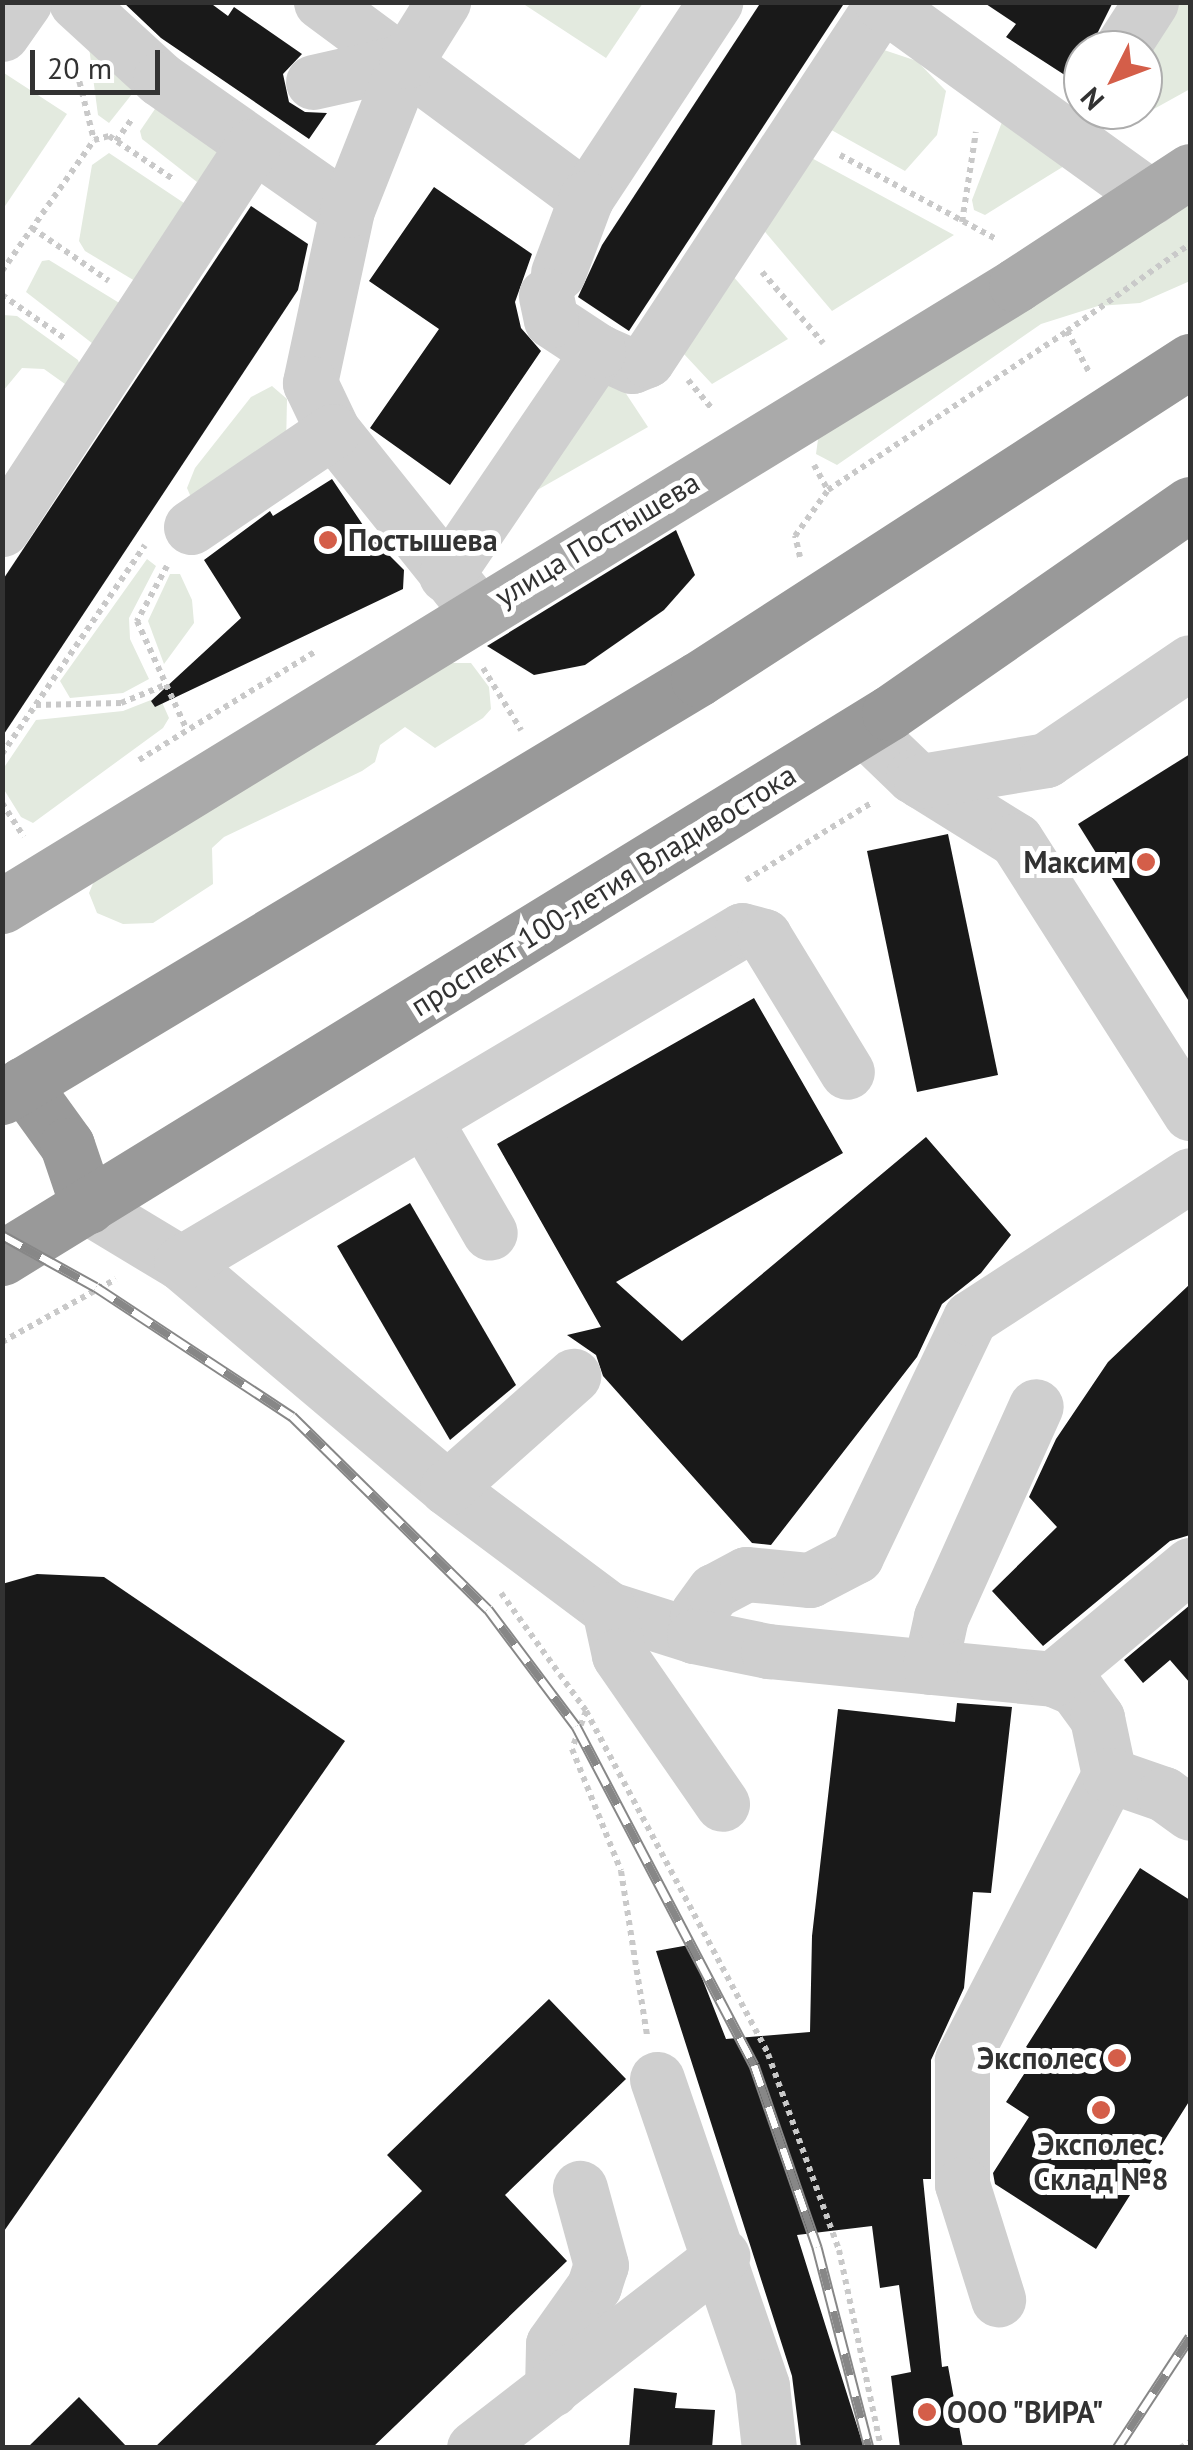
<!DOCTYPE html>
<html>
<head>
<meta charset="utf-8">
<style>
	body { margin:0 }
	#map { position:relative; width:1193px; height:2450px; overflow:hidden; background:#fff; font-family:"PT Sans",sans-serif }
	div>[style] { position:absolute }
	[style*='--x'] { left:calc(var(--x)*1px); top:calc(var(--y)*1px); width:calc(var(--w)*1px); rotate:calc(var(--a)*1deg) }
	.green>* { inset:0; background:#e3eadf }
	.building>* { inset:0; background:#191919 }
	.path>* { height:6px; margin-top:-3px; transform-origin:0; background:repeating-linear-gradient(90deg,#c9c9c9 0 5px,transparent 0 10px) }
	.minor>* { height:55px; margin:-27.5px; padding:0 27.5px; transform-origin:27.5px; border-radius:27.5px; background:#cfcfcf }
	.major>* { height:55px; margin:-27.5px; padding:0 27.5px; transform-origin:27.5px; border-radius:27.5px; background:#aaa }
	.highway>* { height:55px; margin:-27.5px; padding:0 27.5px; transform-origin:27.5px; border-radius:27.5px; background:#999 }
	.rail>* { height:11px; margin-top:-5.5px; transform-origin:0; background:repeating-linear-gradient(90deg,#fff 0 22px,#878787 0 44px); box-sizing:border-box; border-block:2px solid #878787 }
	.dots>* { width:28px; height:28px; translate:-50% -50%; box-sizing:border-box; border:5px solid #fff; border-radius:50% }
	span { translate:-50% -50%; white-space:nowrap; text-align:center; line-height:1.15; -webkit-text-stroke:10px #fff; paint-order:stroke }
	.street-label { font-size:30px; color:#323232 }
	.poi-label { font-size:30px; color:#323232; font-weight:700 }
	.left { translate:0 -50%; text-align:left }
	.right { translate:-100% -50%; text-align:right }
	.frame { position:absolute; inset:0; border:5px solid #323232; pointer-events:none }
	.north { position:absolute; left:1063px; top:30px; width:100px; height:100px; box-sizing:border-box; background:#fff; border:2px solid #adadad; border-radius:50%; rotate:228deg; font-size:28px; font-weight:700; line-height:40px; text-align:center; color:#323232 }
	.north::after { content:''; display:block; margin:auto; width:35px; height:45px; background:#d45e49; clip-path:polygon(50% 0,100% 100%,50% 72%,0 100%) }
	.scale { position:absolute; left:30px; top:50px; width:130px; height:45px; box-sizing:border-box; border:5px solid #323232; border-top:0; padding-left:12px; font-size:30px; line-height:35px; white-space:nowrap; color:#323232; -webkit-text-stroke:8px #fff; paint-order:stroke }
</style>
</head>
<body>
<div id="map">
	<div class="green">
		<div style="clip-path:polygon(522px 3px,643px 3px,606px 58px)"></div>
		<div style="clip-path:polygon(1172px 3px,1190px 3px,1190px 89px,1125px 125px,1107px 124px,1103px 110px,1143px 110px,1143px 50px)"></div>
		<div style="clip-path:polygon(87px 32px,136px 89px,109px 123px,98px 115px)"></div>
		<div style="clip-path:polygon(884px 50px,917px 61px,946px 91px,937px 135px,905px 171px,826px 127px)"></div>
		<div style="clip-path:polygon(4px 73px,67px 114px,3px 209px,2px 76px)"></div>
		<div style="clip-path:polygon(157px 106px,232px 147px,197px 182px,142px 139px,140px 131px)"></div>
		<div style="clip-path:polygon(1002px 122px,1069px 163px,985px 215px,974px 210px,972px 200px)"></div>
		<div style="clip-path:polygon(109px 153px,187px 205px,140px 284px,85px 251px,79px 241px,92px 165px)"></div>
		<div style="clip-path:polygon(806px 155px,954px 235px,832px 311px,760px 226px)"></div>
		<div style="clip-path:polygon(1190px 205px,1190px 281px,1140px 303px,1098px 306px,1041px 324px,837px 465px,816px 454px,819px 432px,1148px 223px)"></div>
		<div style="clip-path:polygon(49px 260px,121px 304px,97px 347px,26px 292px,42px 261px)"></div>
		<div style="clip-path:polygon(732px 275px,788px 339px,712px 384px,683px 353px)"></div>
		<div style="clip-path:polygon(3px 315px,17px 316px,78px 360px,82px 371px,65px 384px,44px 369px,22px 368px,3px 391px)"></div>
		<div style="clip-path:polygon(592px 375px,619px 383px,648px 427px,532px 493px)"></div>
		<div style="clip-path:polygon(272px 386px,287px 399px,286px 447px,193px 502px,187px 488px,195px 468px,251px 397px)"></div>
		<div style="clip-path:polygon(147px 559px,156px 566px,129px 618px,130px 639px,149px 679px,123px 693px,70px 698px,60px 681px)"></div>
		<div style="clip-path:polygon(170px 574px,180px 574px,192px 600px,194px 623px,164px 664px,148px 621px)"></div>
		<div style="clip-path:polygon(451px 663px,471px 663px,489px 687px,491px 709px,483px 718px,435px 748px,405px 727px,380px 745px,375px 762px,362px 771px,224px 837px,212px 848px,213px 884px,153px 923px,123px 924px,97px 913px,89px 893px,97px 874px)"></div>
		<div style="clip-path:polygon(151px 700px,161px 700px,169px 718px,163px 728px,33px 823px,21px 817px,3px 788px,3px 769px,36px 720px,123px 711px)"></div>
	</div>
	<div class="building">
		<div style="clip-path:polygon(123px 2px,209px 2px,228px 16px,234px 7px,302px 54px,283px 74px,289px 102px,305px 112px,327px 113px,309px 139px,161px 38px)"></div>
		<div style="clip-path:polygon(761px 2px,845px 2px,629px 331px,578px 297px,602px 245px)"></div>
		<div style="clip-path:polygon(983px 2px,1113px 2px,1089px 50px,1083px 50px,1074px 81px,1006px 37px,1016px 24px)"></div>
		<div style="clip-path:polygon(434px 187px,532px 254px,515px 302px,521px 328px,541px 351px,450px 485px,370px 428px,439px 329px,369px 281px)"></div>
		<div style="clip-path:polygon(251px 206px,308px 244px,298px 290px,2px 737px,2px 581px)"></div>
		<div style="clip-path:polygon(332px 479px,371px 537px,404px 570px,403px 589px,155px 707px,151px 701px,241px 618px,204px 560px,270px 511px,273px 516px)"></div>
		<div style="clip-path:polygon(676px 530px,695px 575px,664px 610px,585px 665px,534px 675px,487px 646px)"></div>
		<div style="clip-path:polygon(1190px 754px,1190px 1003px,1078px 824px)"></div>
		<div style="clip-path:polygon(948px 834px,998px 1075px,917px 1092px,867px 851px)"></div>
		<div style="clip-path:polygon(754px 998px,843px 1153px,616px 1282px,682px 1341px,926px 1137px,1011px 1235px,981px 1273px,942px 1304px,917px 1357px,771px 1545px,752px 1543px,603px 1376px,596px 1355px,567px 1335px,601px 1327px,497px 1144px)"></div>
		<div style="clip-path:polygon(410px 1203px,516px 1385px,450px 1440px,337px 1246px)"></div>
		<div style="clip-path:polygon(1190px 1284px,1190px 1535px,1170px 1541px,1043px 1646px,992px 1591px,1057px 1527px,1029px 1497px,1056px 1439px,1108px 1362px)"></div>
		<div style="clip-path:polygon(37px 1574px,104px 1577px,345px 1741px,2px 2234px,2px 1584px)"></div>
		<div style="clip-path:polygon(1190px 1605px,1190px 1683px,1170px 1660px,1143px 1683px,1124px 1660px)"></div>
		<div style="clip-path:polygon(957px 1703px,1012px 1707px,991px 1893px,973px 1892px,964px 1988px,931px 2060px,931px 2179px,923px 2179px,942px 2367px,948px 2366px,963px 2448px,900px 2448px,891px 2376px,911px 2372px,899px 2285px,880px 2288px,872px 2226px,797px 2235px,864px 2448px,801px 2448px,792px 2376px,656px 1951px,689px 1945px,726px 2039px,810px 2032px,812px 1936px,838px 1709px,955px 1722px)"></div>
		<div style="clip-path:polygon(1140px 1868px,1190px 1900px,1190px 2100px,1096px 2249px,995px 2184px,993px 2173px,1029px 2117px,1006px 2102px,1037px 2054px,1026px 2047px)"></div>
		<div style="clip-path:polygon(549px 1999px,626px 2079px,505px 2195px,567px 2261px,372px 2448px,154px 2448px,422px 2191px,387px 2155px)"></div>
		<div style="clip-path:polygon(634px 2388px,677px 2393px,675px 2408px,715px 2410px,712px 2448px,629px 2448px)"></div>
		<div style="clip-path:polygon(79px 2397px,128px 2448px,27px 2448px)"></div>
	</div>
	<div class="path">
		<div style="--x:77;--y:72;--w:70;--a:76"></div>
		<div style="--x:116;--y:141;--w:29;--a:-54"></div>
		<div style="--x:840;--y:155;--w:177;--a:28.3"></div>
		<div style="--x:962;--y:222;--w:91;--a:-81.2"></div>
		<div style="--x:32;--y:228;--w:93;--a:34.5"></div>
		<div style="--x:2;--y:271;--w:160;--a:-54.9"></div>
		<div style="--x:94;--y:140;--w:16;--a:-15"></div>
		<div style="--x:109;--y:136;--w:77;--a:33.9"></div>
		<div style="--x:762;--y:272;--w:94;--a:49.3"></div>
		<div style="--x:2;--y:295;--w:79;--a:34.7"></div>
		<div style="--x:1067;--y:331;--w:151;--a:-35.3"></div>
		<div style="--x:688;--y:380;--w:39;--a:50"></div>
		<div style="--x:814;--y:465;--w:29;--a:61"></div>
		<div style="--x:800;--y:557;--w:22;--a:-103"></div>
		<div style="--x:795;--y:536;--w:57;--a:-54.3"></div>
		<div style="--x:828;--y:490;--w:287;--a:-33.6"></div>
		<div style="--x:1067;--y:331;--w:47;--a:61.8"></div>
		<div style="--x:167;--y:566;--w:63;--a:118.6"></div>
		<div style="--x:137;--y:621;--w:118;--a:65.4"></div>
		<div style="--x:483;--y:668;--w:73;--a:58.5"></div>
		<div style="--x:36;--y:705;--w:85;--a:-1.3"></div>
		<div style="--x:121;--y:703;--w:48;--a:-22.2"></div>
		<div style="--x:2;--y:754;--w:253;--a:-55.6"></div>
		<div style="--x:139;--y:760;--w:208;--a:-31.6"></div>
		<div style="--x:2;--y:803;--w:40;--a:57.1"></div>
		<div style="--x:746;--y:880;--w:147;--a:-31.6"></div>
		<div style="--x:2;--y:1342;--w:130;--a:-28.9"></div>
		<div style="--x:501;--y:1593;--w:145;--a:54.2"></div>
		<div style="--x:586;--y:1711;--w:388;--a:62"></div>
		<div style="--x:768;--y:2054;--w:208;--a:70.1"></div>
		<div style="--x:839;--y:2250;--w:202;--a:78"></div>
		<div style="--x:586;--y:1711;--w:40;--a:110.2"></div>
		<div style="--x:572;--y:1749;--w:131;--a:68.1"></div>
		<div style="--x:621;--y:1871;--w:166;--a:81"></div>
		<div style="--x:1180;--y:2448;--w:12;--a:-31"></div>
	</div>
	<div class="minor">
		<div style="--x:76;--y:2;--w:114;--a:42.5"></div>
		<div style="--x:160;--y:79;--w:228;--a:35"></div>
		<div style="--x:347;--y:210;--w:177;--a:102.1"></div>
		<div style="--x:310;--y:383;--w:53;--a:64.4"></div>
		<div style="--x:333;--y:431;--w:231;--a:51.3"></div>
		<div style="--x:321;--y:2;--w:330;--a:36.5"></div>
		<div style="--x:586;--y:198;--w:235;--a:-56.6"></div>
		<div style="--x:2;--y:34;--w:39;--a:-55"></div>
		<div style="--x:1120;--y:50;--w:57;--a:-57.1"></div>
		<div style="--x:313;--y:82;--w:95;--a:-12.7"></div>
		<div style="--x:347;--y:210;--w:160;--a:-68.4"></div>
		<div style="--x:406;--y:61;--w:70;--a:-57.9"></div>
		<div style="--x:558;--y:273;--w:80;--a:-69.5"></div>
		<div style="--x:598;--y:351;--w:37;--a:24"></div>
		<div style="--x:632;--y:366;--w:16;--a:-22"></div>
		<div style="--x:647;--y:360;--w:427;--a:-56.6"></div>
		<div style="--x:882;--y:3;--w:332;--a:35.8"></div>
		<div style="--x:191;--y:527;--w:171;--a:-34.1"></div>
		<div style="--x:2;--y:529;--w:458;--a:-56.8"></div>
		<div style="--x:446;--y:575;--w:271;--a:-55.8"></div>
		<div style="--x:598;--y:351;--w:56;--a:-146.6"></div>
		<div style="--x:551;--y:320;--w:25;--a:-102"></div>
		<div style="--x:864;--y:729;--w:68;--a:43.8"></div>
		<div style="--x:913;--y:776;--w:121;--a:31.9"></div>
		<div style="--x:1016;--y:840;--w:324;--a:57.5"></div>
		<div style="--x:921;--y:781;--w:127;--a:-9.5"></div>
		<div style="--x:1046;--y:760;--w:174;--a:-34.2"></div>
		<div style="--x:425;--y:1121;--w:129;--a:59.9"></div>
		<div style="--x:88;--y:1207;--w:109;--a:31.1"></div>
		<div style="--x:181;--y:1263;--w:348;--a:40.2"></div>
		<div style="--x:447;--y:1488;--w:202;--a:36.8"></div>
		<div style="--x:609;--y:1609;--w:89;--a:17.6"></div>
		<div style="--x:694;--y:1636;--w:22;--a:-82"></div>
		<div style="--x:697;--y:1614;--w:29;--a:-54"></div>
		<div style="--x:714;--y:1591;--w:36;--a:-28"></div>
		<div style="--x:746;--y:1574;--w:64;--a:5.4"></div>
		<div style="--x:810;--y:1580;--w:52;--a:-27.6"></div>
		<div style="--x:856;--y:1556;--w:264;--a:-64.4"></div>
		<div style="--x:970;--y:1318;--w:262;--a:-33"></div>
		<div style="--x:181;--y:1263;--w:652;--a:-30.69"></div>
		<div style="--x:742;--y:930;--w:23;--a:15"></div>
		<div style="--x:764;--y:936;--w:159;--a:58.6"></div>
		<div style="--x:447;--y:1488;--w:169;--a:-41.6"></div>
		<div style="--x:609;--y:1609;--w:47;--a:77.7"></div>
		<div style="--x:619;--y:1655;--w:181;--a:55.3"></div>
		<div style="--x:694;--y:1636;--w:76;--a:11.5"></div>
		<div style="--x:768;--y:1651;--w:286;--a:5.6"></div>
		<div style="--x:1053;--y:1679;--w:25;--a:23"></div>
		<div style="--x:1076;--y:1689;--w:36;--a:54"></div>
		<div style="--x:1097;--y:1718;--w:58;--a:78.1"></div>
		<div style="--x:1109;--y:1775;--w:321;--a:117.3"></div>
		<div style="--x:962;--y:2060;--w:124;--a:90"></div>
		<div style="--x:962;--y:2184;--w:121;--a:72.6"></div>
		<div style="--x:930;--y:1667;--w:51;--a:-77.6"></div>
		<div style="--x:941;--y:1617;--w:231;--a:-65.8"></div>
		<div style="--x:1053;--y:1679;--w:178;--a:-39.8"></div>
		<div style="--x:1109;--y:1775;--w:58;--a:19.1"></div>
		<div style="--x:1164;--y:1794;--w:32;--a:36"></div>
		<div style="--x:657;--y:2079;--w:324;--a:71.1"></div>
		<div style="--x:762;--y:2386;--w:62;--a:83.6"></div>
		<div style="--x:552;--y:2389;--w:45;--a:-88.7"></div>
		<div style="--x:553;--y:2344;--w:71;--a:-54.7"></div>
		<div style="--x:594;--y:2286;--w:22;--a:-72"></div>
		<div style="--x:601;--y:2265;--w:80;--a:-105.3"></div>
		<div style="--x:474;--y:2448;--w:314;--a:-37.7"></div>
	</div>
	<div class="major">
		<div style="--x:2;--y:906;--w:1189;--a:-31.48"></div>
		<div style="--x:1016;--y:285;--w:208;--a:-33.2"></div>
	</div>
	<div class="highway">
		<div style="--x:23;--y:1084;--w:75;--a:54.2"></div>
		<div style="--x:67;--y:1145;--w:65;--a:71.3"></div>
		<div style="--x:2;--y:1097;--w:812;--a:-30.99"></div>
		<div style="--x:698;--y:679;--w:586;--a:-32.88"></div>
		<div style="--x:2;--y:1258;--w:1041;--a:-31.57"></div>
		<div style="--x:889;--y:713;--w:366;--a:-34.8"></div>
	</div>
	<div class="rail">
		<div style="--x:2;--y:1235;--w:107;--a:29"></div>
		<div style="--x:96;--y:1287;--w:235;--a:33.4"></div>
		<div style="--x:292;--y:1416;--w:275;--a:44.6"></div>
		<div style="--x:488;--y:1609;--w:146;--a:53.1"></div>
		<div style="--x:576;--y:1726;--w:383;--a:62.3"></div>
		<div style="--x:754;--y:2065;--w:193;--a:70.9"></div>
		<div style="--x:817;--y:2247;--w:208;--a:75.5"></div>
		<div style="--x:1117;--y:2448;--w:133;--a:-56.7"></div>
	</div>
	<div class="dots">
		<div style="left:328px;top:540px;background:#d45e49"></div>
		<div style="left:1146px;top:862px;background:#d45e49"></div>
		<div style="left:1117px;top:2058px;background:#d45e49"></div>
		<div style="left:1101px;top:2110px;background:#d45e49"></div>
		<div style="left:927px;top:2412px;background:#d45e49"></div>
	</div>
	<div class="street-label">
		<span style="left:597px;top:539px;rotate:-31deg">улица Постышева</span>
		<span style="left:603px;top:890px;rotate:-32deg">проспект 100-летия Владивостока</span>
	</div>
	<div class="poi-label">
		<span class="left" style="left:348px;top:540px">Постышева</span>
		<span class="right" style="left:1126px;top:862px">Максим</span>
		<span class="right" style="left:1097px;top:2058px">Эксполес</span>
		<span style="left:1101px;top:2161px">Эксполес.<br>Склад №8</span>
		<span class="left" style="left:947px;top:2412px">ООО "ВИРА"</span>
	</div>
	<div class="frame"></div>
	<div class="north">N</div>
	<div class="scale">20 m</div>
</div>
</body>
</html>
